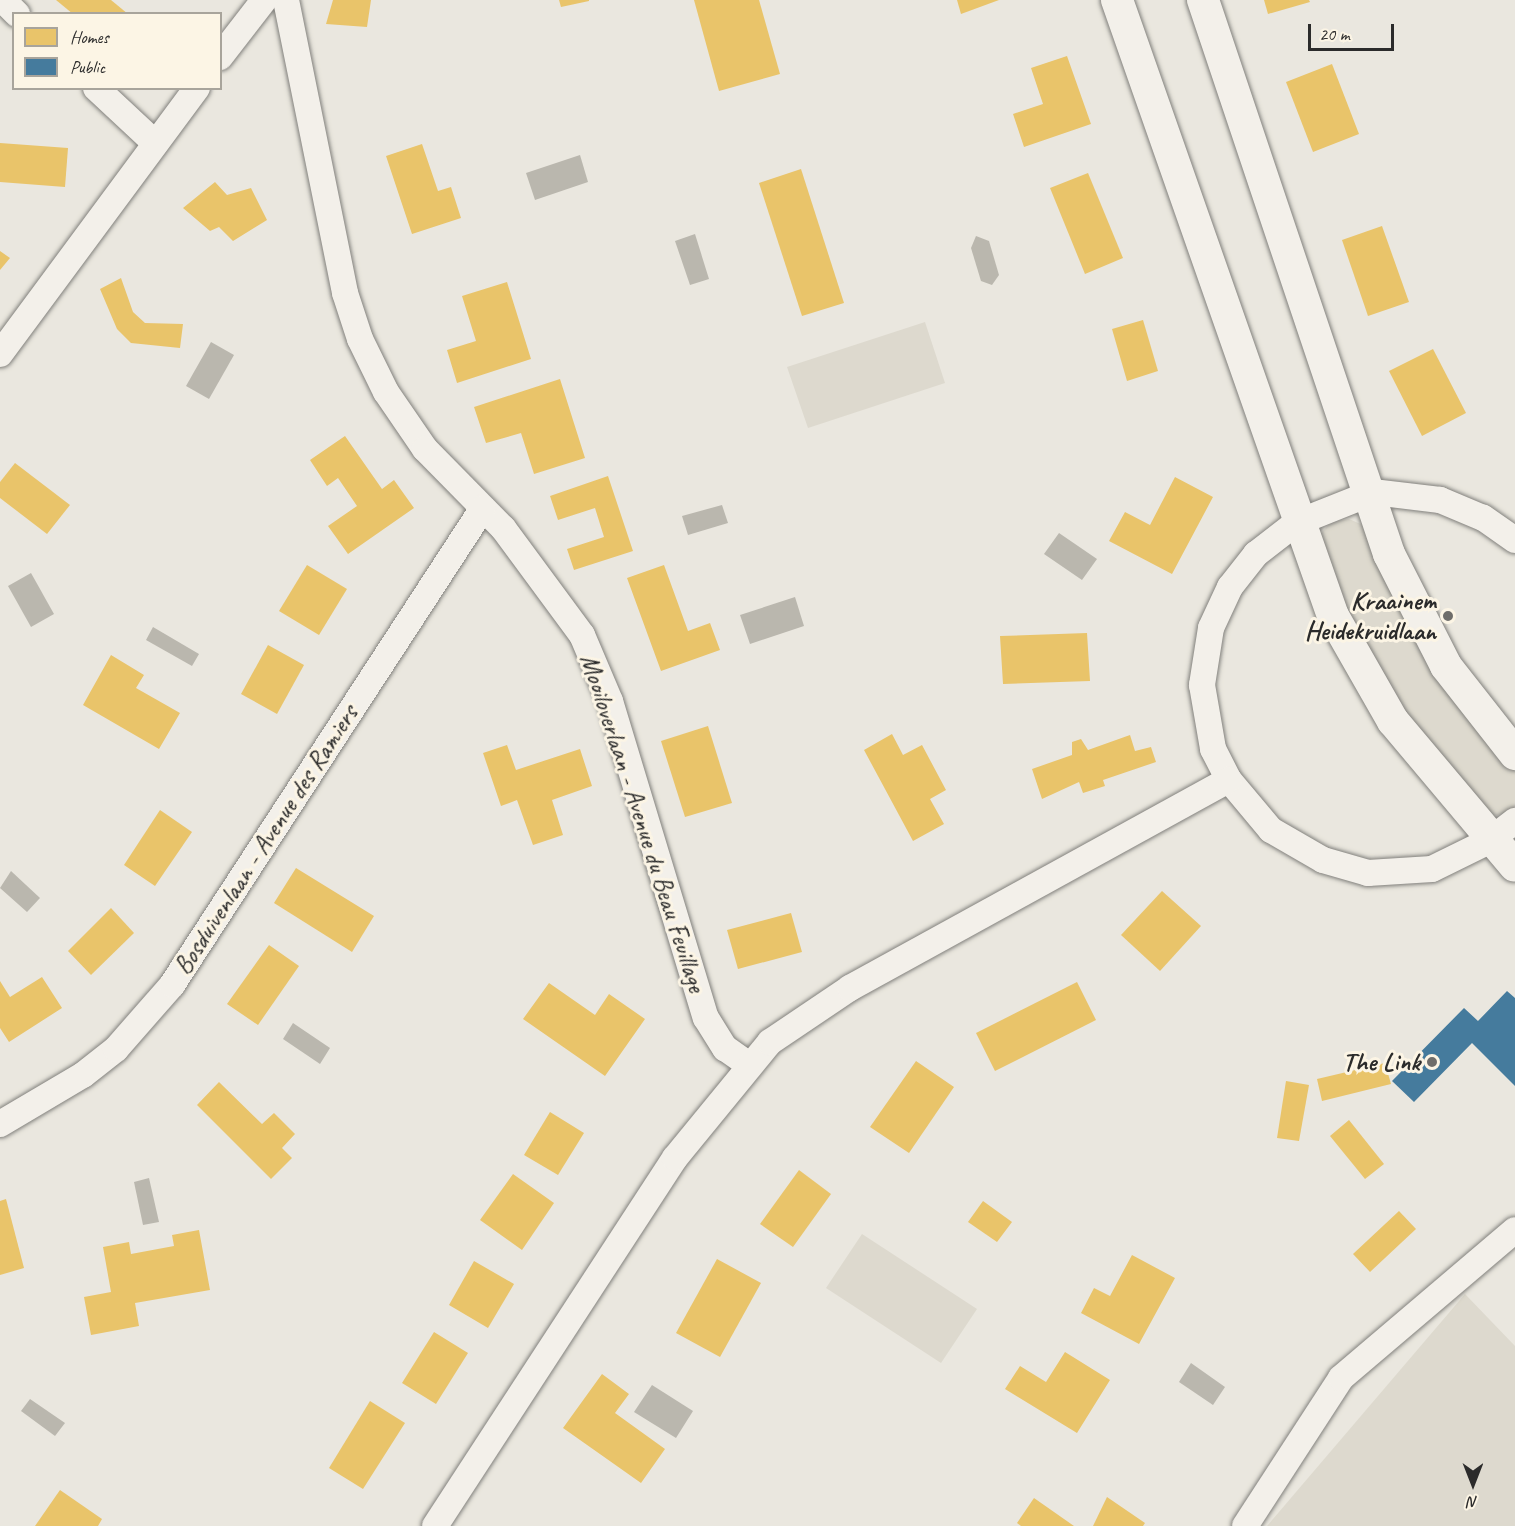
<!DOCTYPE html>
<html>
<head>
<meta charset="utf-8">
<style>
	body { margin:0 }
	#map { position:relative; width:1515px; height:1526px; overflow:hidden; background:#eae7df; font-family:Caveat,sans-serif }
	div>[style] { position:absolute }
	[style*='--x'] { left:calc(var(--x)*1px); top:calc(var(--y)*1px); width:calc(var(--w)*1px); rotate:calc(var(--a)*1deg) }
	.built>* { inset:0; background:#ddd9ce }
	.water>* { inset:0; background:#bab7ae }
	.homes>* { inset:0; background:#e9c46a }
	.public>* { inset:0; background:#457b9d }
	.roads { filter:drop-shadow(0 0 2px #81807c) drop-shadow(0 0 2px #81807c) }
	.minor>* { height:26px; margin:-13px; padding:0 13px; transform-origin:13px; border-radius:13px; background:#f3f0ea }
	.tertiary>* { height:32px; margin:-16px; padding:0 16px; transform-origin:16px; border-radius:16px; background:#f3f0ea }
	.dots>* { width:16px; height:16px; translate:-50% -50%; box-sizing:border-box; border:3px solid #fcf5e5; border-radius:50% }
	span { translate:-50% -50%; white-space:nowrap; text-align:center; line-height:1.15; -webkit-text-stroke:6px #fcf5e5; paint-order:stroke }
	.poi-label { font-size:26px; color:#2b2b2b; font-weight:700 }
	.right { translate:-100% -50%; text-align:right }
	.street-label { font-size:26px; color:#2b2b2b }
	.legend { position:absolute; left:12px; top:12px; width:210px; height:78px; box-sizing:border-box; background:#fcf5e5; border:2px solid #a8a49b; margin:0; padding:8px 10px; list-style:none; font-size:18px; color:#2b2b2b }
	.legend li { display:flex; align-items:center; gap:12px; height:30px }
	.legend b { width:30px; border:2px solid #a8a49b }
	.north { position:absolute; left:1443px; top:1454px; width:60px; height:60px; -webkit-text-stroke:4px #fcf5e5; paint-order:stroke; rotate:180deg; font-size:16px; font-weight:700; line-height:24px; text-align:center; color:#2b2b2b }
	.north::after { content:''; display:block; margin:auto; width:21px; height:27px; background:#2b2b2b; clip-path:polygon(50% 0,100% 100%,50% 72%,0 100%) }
	.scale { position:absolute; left:1308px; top:24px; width:86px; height:27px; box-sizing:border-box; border:3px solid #2b2b2b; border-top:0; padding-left:8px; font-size:18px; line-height:21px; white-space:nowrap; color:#2b2b2b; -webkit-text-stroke:4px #fcf5e5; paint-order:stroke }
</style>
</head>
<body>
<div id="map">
	<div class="built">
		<div style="clip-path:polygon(925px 322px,945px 383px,808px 428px,787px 367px)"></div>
		<div style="clip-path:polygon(1349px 519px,1365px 526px,1515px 768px,1515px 806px,1507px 813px,1492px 816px,1380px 686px,1317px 538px,1331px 522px)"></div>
		<div style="clip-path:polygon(862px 1234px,977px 1309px,941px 1363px,826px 1288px)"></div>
		<div style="clip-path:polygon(1465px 1294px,1515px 1346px,1515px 1526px,1267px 1526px)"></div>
	</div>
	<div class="water">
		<div style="clip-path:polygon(580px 155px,588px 182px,535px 200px,526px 173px)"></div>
		<div style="clip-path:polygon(695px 234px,709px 279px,690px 285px,675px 241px)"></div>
		<div style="clip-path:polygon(976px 236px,989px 241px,999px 275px,992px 285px,981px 281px,971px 248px)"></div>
		<div style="clip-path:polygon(211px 342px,234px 355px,209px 399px,186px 386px)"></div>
		<div style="clip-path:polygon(722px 505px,728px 523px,688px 535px,682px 516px)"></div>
		<div style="clip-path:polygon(1059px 533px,1097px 559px,1082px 580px,1044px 554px)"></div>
		<div style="clip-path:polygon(31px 573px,54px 614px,31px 627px,8px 586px)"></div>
		<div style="clip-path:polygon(795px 597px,804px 626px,750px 644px,740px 615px)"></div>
		<div style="clip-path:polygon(153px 627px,199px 654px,192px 666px,146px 640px)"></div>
		<div style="clip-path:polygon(11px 871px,40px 898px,27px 912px,0 888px)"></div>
		<div style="clip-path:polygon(293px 1023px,330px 1048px,320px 1064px,283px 1039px)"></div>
		<div style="clip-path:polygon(149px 1178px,159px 1222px,143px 1225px,134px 1182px)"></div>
		<div style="clip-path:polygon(1191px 1363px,1225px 1387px,1213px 1405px,1179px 1382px)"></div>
		<div style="clip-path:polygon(652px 1385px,693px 1411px,676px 1438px,634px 1412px)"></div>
		<div style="clip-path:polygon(30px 1399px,65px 1423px,55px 1436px,21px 1411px)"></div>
	</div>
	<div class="homes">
		<div style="clip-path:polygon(56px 0,111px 0,128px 14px,73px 14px)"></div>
		<div style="clip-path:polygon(333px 0,371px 0,367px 27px,326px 24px)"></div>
		<div style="clip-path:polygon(559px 0,589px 0,589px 1px,561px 7px)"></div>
		<div style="clip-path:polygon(694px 0,759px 0,780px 74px,719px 91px)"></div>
		<div style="clip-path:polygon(957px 0,999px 0,961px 14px)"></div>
		<div style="clip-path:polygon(1264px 0,1309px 0,1310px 2px,1268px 14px)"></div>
		<div style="clip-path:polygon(1067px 56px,1091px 124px,1024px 147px,1013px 114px,1043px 104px,1031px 68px)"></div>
		<div style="clip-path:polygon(1332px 64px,1359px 134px,1313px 152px,1286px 82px)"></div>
		<div style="clip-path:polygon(0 143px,68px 148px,65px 187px,0 182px)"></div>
		<div style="clip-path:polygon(422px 144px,438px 191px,451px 187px,461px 218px,412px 234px,386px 156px)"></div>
		<div style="clip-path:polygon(801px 169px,844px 303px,802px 316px,759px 183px)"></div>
		<div style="clip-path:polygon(1088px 173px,1123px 258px,1085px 274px,1050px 188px)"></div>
		<div style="clip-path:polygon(215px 182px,227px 195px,251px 188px,267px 220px,233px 241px,219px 227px,210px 231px,183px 208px)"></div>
		<div style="clip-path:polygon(1382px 226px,1409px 302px,1368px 316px,1342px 240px)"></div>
		<div style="clip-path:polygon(0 251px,10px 258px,0 270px)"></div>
		<div style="clip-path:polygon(121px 278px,133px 312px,145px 323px,183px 324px,180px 348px,131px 343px,117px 329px,100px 289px)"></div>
		<div style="clip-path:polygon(507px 282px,531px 359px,457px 383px,447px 350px,476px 341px,462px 296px)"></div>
		<div style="clip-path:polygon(1143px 320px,1158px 371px,1127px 381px,1112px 329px)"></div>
		<div style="clip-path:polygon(1433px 349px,1466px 413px,1422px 436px,1389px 371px)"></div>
		<div style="clip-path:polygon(560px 379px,585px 458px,534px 474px,521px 433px,486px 443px,474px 407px)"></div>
		<div style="clip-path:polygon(345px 436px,382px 489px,394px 480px,414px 508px,348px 554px,328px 526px,357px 506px,338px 478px,327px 486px,310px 460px)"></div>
		<div style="clip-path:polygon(15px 463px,70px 505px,47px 534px,0 498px,0 482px)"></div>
		<div style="clip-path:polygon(608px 476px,633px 551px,574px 570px,567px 549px,604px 537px,595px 508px,558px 520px,550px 496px)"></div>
		<div style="clip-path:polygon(1175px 477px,1213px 497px,1172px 574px,1109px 541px,1125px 512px,1150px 525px)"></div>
		<div style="clip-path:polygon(307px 565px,347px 589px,319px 635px,279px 611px)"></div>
		<div style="clip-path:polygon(664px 565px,688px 631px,710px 623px,720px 650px,661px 671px,627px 578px)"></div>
		<div style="clip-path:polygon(1087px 633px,1090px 681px,1003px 684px,1000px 636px)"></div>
		<div style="clip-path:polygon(268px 645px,304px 665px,277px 714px,241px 694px)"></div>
		<div style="clip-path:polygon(111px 655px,144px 675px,136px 688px,180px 713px,159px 749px,83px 705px)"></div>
		<div style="clip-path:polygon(708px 726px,732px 803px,685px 817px,661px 741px)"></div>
		<div style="clip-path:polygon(892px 734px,903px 755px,922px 745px,946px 790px,930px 799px,944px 824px,913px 841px,864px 750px)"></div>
		<div style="clip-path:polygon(1130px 735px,1135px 751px,1151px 747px,1156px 762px,1103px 780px,1105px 786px,1083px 793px,1079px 782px,1042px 799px,1032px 769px,1072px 755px,1072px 742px,1081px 739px,1088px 750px)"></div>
		<div style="clip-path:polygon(507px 745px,516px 770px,580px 749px,592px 786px,552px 800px,563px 835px,533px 845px,517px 800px,501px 806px,483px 753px)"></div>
		<div style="clip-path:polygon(160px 810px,192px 832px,155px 886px,124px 865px)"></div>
		<div style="clip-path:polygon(296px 868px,374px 916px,352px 952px,274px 903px)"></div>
		<div style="clip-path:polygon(1162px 891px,1201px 926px,1160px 971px,1121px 935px)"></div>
		<div style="clip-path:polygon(111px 908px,134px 933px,91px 975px,68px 951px)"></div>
		<div style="clip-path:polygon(791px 913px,802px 952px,738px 969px,727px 930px)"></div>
		<div style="clip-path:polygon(269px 945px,299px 966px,258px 1025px,227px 1004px)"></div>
		<div style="clip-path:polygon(42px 977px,62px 1008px,9px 1042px,0 1028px,0 981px,10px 997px)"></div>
		<div style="clip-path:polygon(1077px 982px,1096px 1020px,995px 1071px,976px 1033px)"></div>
		<div style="clip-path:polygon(549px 983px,595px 1015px,609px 994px,645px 1019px,605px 1076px,523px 1019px)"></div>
		<div style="clip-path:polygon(916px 1061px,954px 1087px,909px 1153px,870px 1127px)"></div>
		<div style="clip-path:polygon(1385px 1063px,1391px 1084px,1322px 1101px,1317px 1079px)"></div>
		<div style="clip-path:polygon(1286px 1081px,1309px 1085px,1299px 1141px,1277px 1138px)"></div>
		<div style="clip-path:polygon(219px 1082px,262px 1124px,274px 1113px,295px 1134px,282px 1148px,292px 1158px,271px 1179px,197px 1105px)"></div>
		<div style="clip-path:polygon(550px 1112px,584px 1133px,558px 1175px,524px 1155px)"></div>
		<div style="clip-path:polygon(1349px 1120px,1384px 1164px,1365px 1179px,1330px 1136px)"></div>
		<div style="clip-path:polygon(799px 1170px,831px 1194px,793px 1247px,760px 1224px)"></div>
		<div style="clip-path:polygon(513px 1174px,554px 1203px,522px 1250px,480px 1220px)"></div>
		<div style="clip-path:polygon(6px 1199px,24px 1268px,0 1275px,0 1201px)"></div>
		<div style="clip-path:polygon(983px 1201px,1012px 1222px,997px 1242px,968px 1222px)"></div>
		<div style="clip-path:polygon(1399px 1211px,1416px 1229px,1370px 1272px,1353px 1254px)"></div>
		<div style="clip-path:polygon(199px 1230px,210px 1290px,135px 1303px,139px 1326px,91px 1335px,84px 1297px,111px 1292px,103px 1247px,129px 1242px,131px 1254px,174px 1246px,172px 1235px)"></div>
		<div style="clip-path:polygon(1132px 1255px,1175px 1278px,1139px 1344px,1081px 1313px,1094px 1288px,1110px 1296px)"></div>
		<div style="clip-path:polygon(717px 1259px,761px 1283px,720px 1357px,676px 1333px)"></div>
		<div style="clip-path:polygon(474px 1261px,514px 1284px,488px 1328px,449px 1305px)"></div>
		<div style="clip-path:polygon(434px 1332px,468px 1353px,436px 1404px,402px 1383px)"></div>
		<div style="clip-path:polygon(1065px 1352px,1110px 1380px,1077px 1433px,1005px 1389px,1020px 1366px,1046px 1382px)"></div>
		<div style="clip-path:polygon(602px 1374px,629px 1394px,615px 1413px,665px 1449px,641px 1483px,563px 1428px)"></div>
		<div style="clip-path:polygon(370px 1401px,405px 1423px,363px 1489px,329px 1468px)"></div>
		<div style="clip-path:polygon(60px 1490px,102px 1519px,98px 1526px,35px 1526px)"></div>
		<div style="clip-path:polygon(1107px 1497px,1145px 1523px,1143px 1526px,1093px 1526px)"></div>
		<div style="clip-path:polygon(1034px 1498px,1074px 1526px,1021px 1526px,1017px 1523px)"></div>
	</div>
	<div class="public">
		<div style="clip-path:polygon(1507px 991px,1515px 998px,1515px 1086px,1472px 1043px,1414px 1102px,1392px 1081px,1464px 1008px,1478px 1021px)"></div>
	</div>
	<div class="roads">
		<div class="minor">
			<div style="--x:3;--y:0;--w:20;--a:45"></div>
			<div style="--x:286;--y:0;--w:299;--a:78.6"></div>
			<div style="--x:345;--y:293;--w:48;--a:71.9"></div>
			<div style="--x:360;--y:339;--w:59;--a:63.9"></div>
			<div style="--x:386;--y:392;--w:69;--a:55.6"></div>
			<div style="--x:425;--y:449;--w:111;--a:45.4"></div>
			<div style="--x:503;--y:528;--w:133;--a:53.6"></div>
			<div style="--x:582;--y:635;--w:72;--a:67"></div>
			<div style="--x:610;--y:701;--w:331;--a:73.2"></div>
			<div style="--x:706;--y:1018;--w:36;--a:58"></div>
			<div style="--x:725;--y:1048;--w:28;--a:35"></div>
			<div style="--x:220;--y:57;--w:72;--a:-52.3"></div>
			<div style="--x:96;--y:88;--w:81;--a:43"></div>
			<div style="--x:0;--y:354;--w:331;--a:-53.5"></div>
			<div style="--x:1515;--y:540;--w:39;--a:-145"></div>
			<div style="--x:1483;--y:518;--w:47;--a:-157.3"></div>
			<div style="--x:1440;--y:500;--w:66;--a:-173.1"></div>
			<div style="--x:1374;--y:492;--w:84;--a:158.3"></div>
			<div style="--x:1296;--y:523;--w:51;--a:142.2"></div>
			<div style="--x:1256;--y:554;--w:42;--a:128.2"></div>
			<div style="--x:1230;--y:587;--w:45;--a:114.9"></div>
			<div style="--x:1211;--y:628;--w:58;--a:99"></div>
			<div style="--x:1202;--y:685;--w:65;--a:80.2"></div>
			<div style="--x:1213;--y:749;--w:35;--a:63"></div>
			<div style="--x:1229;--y:780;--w:65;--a:50"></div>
			<div style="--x:1271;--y:830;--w:60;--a:30"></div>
			<div style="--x:1323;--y:860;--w:47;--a:16.1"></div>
			<div style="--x:1368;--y:873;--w:64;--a:-3.6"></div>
			<div style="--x:1432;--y:869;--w:64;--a:-26.2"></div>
			<div style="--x:1489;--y:841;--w:33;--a:-38"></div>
			<div style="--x:0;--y:1124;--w:96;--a:-30.6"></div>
			<div style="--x:83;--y:1075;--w:42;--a:-38.2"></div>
			<div style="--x:116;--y:1049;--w:85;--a:-48.8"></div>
			<div style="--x:172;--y:985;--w:569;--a:-56.9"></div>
			<div style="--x:435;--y:1526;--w:439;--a:-56.9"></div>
			<div style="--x:675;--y:1158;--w:150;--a:-50.7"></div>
			<div style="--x:770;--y:1042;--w:97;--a:-34"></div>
			<div style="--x:850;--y:988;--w:432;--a:-28.8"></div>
			<div style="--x:1245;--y:1526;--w:176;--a:-57"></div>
			<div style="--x:1341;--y:1378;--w:228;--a:-40.4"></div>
		</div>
		<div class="tertiary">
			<div style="--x:1117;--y:0;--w:653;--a:70.68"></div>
			<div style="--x:1333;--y:616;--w:121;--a:60.3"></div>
			<div style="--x:1393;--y:721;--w:189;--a:49.9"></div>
			<div style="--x:1203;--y:0;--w:584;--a:71.44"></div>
			<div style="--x:1389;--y:554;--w:126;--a:63"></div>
			<div style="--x:1446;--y:666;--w:112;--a:51.9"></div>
		</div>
	</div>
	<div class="dots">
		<div style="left:1448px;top:616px;background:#6e6d6a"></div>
		<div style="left:1432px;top:1062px;background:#6e6d6a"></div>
	</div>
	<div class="poi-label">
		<span class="right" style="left:1436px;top:616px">Kraainem<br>Heidekruidlaan</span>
		<span class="right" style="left:1420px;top:1062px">The Link</span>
	</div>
	<div class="street-label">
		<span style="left:643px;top:823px;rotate:72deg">Mooiloverlaan - Avenue du Beau Feuillage</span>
		<span style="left:266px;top:840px;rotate:-57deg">Bosduivenlaan - Avenue des Ramiers</span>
	</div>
	<ul class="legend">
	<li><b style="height:16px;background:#e9c46a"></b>Homes</li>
	<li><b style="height:16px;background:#457b9d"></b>Public</li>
	</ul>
	<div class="north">N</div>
	<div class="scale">20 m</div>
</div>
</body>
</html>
